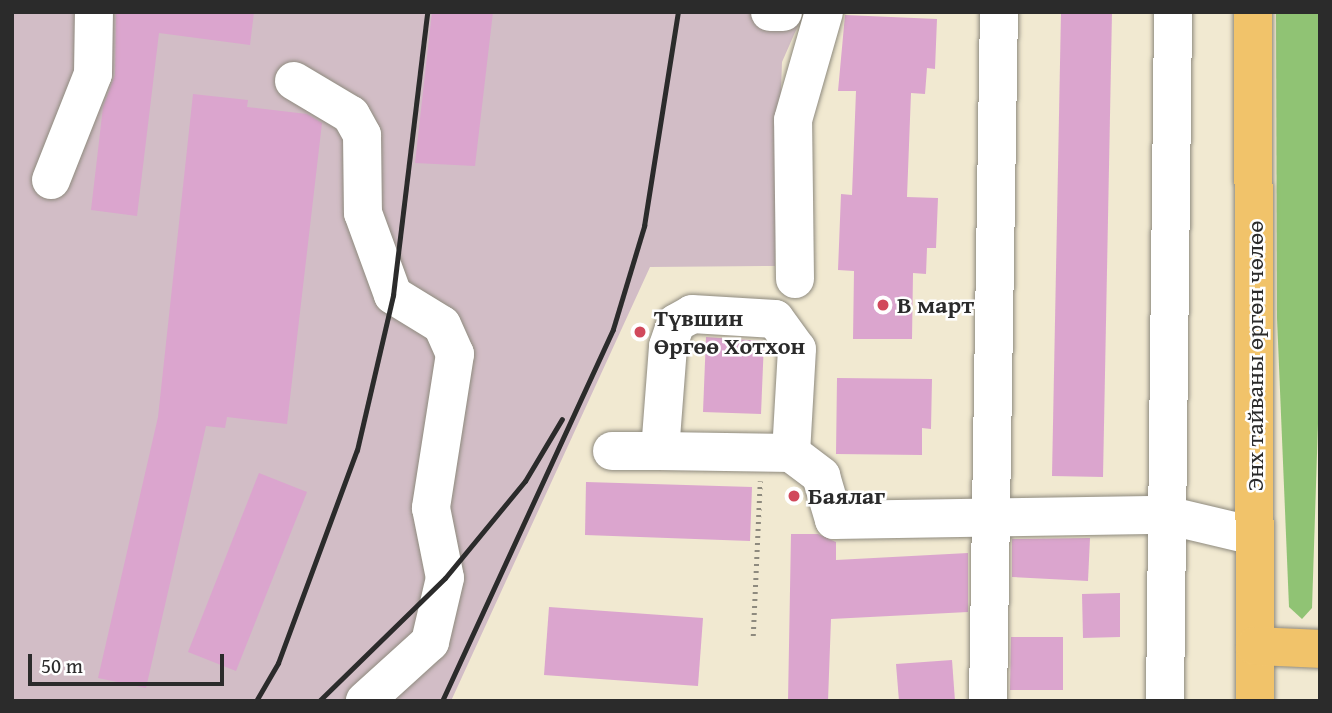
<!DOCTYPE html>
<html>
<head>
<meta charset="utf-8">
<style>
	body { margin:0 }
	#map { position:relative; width:1332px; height:713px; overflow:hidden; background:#f1e9d1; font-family:"Gentium Book Plus",serif }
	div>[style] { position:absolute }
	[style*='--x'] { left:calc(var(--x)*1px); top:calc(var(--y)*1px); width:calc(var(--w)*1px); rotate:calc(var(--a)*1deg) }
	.industrial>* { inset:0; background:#d2bdc6 }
	.green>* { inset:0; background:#90c374 }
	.building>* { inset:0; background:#dba5ce }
	.path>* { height:4.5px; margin-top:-2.25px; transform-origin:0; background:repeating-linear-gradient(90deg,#8e8a7e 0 2px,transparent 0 7px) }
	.roads { filter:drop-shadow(0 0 2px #8e8a7e) drop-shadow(0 0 2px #8e8a7e) }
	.minor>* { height:38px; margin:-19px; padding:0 19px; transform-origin:19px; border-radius:19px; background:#fff }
	.highway>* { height:38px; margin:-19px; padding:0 19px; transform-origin:19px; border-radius:19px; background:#f1c36a }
	.rail>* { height:5px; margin:-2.5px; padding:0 2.5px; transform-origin:2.5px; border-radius:2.5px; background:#2b2b2b }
	.dots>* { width:19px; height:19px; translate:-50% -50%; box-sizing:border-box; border:4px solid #fff; border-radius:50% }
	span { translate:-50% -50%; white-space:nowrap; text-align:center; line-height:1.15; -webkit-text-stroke:5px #fff; paint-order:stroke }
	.poi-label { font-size:24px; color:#2b2b2b; font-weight:700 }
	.left { translate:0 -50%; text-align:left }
	.street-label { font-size:24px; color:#2b2b2b }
	.frame { position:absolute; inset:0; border:14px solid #2b2b2b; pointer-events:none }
	.scale { position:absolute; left:28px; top:654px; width:196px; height:32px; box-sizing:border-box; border:4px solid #2b2b2b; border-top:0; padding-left:9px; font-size:21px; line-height:24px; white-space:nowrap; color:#2b2b2b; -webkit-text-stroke:5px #fff; paint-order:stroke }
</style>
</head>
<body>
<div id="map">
	<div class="industrial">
		<div style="clip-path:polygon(12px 12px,804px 12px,782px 62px,775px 266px,650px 267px,451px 701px,12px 701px)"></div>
	</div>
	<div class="green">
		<div style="clip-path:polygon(1276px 12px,1320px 12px,1320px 362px,1312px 608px,1302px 619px,1289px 607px,1277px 318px)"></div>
	</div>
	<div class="building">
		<div style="clip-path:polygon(116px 12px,254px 12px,250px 45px,159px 33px,137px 216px,91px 210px,103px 107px,115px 75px)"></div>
		<div style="clip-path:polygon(432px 12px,493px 12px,475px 166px,415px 163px)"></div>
		<div style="clip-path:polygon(1061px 12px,1112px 12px,1103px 477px,1052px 476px)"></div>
		<div style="clip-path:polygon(845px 15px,937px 19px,935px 69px,927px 68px,925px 94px,911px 93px,907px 197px,938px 198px,936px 248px,927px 248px,926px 274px,913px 273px,912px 339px,853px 339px,854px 271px,838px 270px,841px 194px,852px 195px,856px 91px,838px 91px)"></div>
		<div style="clip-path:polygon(193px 94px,248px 100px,247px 107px,307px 114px,322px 123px,287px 424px,227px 417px,225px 428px,206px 426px,146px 688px,98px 678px,158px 417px)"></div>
		<div style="clip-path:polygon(706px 337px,764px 341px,761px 414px,703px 412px)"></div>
		<div style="clip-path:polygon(837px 378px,932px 379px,931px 429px,922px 428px,922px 455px,836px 454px)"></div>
		<div style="clip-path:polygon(259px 473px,307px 492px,236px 671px,188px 652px)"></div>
		<div style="clip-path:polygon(586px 482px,752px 487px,750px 541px,585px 535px)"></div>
		<div style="clip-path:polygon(791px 534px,818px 534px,836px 542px,836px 560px,968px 553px,968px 612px,831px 619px,828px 701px,788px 701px)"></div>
		<div style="clip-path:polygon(1090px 538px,1088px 581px,1012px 577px,1012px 539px)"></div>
		<div style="clip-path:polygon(1120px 593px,1120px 637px,1083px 638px,1082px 594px)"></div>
		<div style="clip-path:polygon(549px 607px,703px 618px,698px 686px,544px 675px)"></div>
		<div style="clip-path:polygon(1011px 637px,1063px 637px,1063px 690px,1010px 690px)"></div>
		<div style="clip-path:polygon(952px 660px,955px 701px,899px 701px,896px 664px)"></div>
	</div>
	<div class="path">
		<div style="--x:753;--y:636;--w:155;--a:-87.4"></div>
	</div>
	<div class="roads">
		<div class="minor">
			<div style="--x:770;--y:12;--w:13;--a:0"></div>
			<div style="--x:294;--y:81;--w:66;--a:30.8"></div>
			<div style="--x:351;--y:115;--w:23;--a:61"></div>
			<div style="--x:362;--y:135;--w:78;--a:89.3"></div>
			<div style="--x:363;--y:213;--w:87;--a:69.9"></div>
			<div style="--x:393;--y:295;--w:57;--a:31.5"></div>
			<div style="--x:442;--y:325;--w:32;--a:66"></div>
			<div style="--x:455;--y:354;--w:156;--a:98.9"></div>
			<div style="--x:431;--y:508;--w:71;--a:78.7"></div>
			<div style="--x:445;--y:578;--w:66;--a:103.2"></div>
			<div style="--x:430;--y:642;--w:88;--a:137.8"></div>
			<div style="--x:51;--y:180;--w:114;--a:-68.4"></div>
			<div style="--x:93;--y:74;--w:62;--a:-89.1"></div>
			<div style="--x:795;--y:279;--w:159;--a:-90.7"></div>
			<div style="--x:793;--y:120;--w:112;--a:-74"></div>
			<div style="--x:612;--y:451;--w:48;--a:0"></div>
			<div style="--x:791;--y:453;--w:131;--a:-179.1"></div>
			<div style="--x:660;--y:451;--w:105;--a:-85.6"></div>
			<div style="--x:668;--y:346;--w:24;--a:-71"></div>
			<div style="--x:676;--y:323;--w:18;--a:-29"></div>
			<div style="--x:692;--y:314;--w:83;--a:3.4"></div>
			<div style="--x:775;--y:319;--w:37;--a:54"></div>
			<div style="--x:797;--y:349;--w:104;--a:93.3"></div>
			<div style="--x:791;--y:453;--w:38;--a:37"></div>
			<div style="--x:821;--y:476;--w:46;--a:73.5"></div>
			<div style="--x:834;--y:520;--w:332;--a:-0.9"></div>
			<div style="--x:1166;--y:515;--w:91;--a:13.3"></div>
			<div style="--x:988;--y:701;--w:689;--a:-89.09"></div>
			<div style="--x:1165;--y:701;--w:689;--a:-89.33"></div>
		</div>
		<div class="highway">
			<div style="--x:1253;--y:12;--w:689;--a:89.83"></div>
			<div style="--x:1255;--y:646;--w:65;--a:2.6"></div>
		</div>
	</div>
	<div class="rail">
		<div style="--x:256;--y:701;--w:44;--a:-59.9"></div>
		<div style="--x:278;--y:663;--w:227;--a:-69.7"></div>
		<div style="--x:357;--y:450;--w:159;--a:-76.9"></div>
		<div style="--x:393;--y:295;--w:285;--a:-83.1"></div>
		<div style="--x:319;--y:701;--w:176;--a:-44.3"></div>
		<div style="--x:445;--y:578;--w:126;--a:-50.5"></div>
		<div style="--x:525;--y:481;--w:72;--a:-59.2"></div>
		<div style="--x:442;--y:701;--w:409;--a:-65.3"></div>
		<div style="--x:613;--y:329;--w:108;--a:-73.2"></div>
		<div style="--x:644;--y:226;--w:217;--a:-81"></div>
	</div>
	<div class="dots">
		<div style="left:883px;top:305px;background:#d1495b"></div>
		<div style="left:640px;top:332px;background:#d1495b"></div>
		<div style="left:794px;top:496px;background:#d1495b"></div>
	</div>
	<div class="poi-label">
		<span class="left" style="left:897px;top:305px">В март</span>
		<span class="left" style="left:654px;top:332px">Түвшин<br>Өргөө Хотхон</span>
		<span class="left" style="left:808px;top:496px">Баялаг</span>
	</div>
	<div class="street-label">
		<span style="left:1255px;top:356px;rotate:-90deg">Энх тайваны өргөн чөлөө</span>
	</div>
	<div class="frame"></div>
	<div class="scale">50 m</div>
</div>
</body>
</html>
